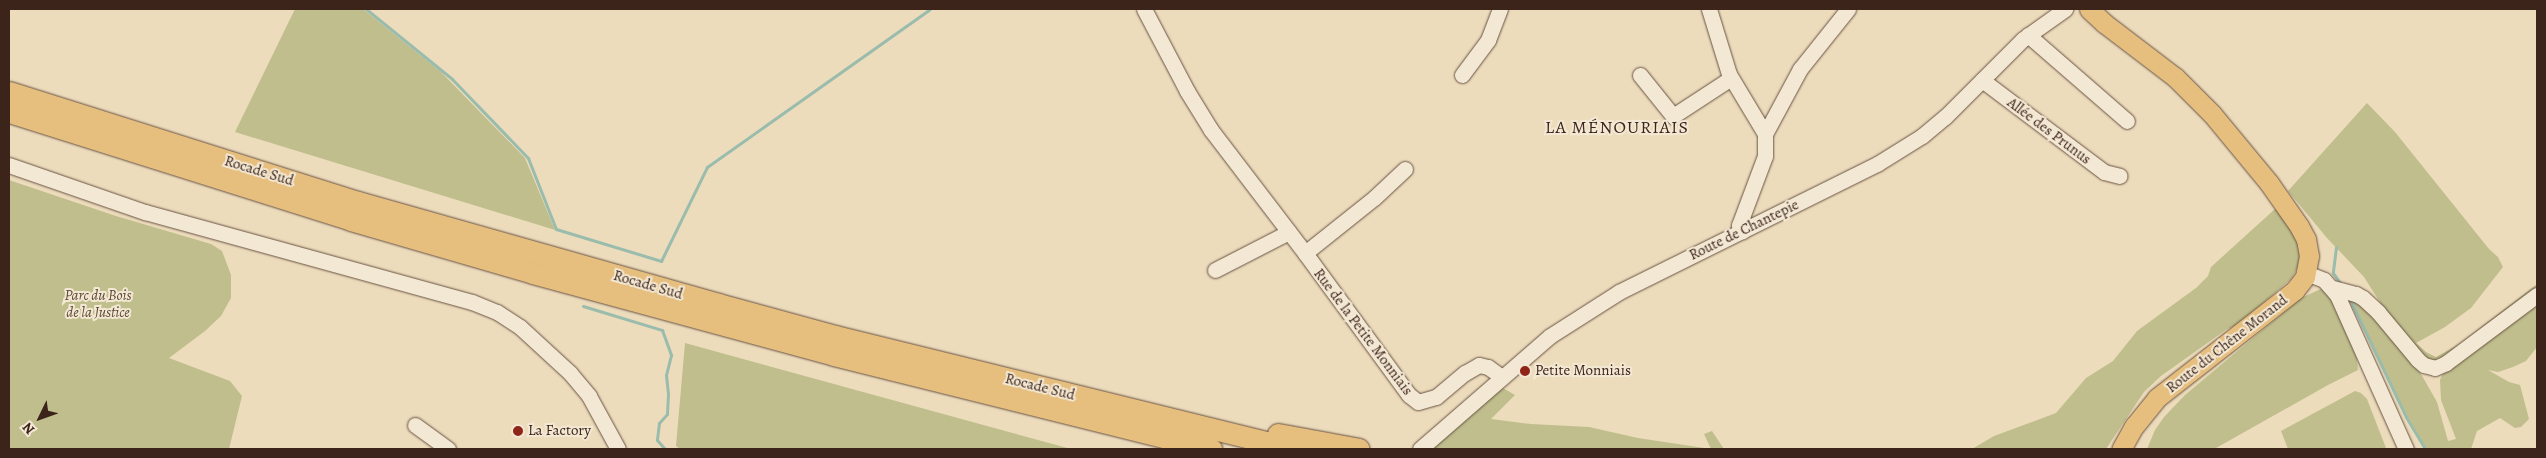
<!DOCTYPE html>
<html>
<head>
<meta charset="utf-8">
<style>
	body { margin:0 }
	#map { position:relative; width:2546px; height:458px; overflow:hidden; background:#eddcbc; font-family:Alegreya,serif }
	div>[style] { position:absolute }
	[style*='--x'] { left:calc(var(--x)*1px); top:calc(var(--y)*1px); width:calc(var(--w)*1px); rotate:calc(var(--a)*1deg) }
	.green>* { inset:0; background:#bfbe8c }
	.stream>* { height:3px; margin:-1.5px; padding:0 1.5px; transform-origin:1.5px; border-radius:1.5px; background:#9abcac }
	.roads { filter:drop-shadow(0 0 1px #685243) drop-shadow(0 0 1px #685243) }
	.minor>* { height:15px; margin:-7.5px; padding:0 7.5px; transform-origin:7.5px; border-radius:7.5px; background:#f3e8d3 }
	.major>* { height:19px; margin:-9.5px; padding:0 9.5px; transform-origin:9.5px; border-radius:9.5px; background:#e6be7e }
	.highway>* { height:21px; margin:-10.5px; padding:0 10.5px; transform-origin:10.5px; border-radius:10.5px; background:#e6be7e }
	.dots>* { width:14px; height:14px; translate:-50% -50%; box-sizing:border-box; border:2px solid #f3e8d3; border-radius:50% }
	span { translate:-50% -50%; white-space:nowrap; text-align:center; line-height:1.15; -webkit-text-stroke:4px #f3e8d3; paint-order:stroke }
	.street-label { font-size:15px; color:#3c241b }
	.park-label { font-size:15px; color:#5d4a37; font-style:italic }
	.poi-label { font-size:15px; color:#3c241b }
	.left { translate:0 -50%; text-align:left }
	.quarter-label { font-size:18px; color:#3c241b; letter-spacing:1px }
	.frame { position:absolute; inset:0; border:10px solid #3c241b; pointer-events:none }
	.north { position:absolute; left:15px; top:393px; width:50px; height:50px; -webkit-text-stroke:4px #f3e8d3; paint-order:stroke; rotate:228deg; font-size:14px; font-weight:700; line-height:20px; text-align:center; color:#3c241b }
	.north::after { content:''; display:block; margin:auto; width:18px; height:22px; background:#3c241b; clip-path:polygon(50% 0,100% 100%,50% 72%,0 100%) }
</style>
</head>
<body>
<div id="map">
	<div class="green">
		<div style="clip-path:polygon(295px 9px,363px 9px,441px 72px,525px 158px,555px 230px,235px 132px)"></div>
		<div style="clip-path:polygon(2367px 103px,2395px 132px,2489px 249px,2498px 257px,2503px 267px,2471px 308px,2445px 327px,2416px 343px,2426px 352px,2436px 357px,2459px 344px,2537px 284px,2537px 292px,2444px 361px,2429px 362px,2383px 307px,2364px 277px,2327px 238px,2288px 191px)"></div>
		<div style="clip-path:polygon(9px 180px,116px 216px,211px 244px,222px 251px,231px 275px,231px 298px,221px 316px,205px 331px,169px 358px,230px 381px,242px 396px,229px 449px,9px 449px)"></div>
		<div style="clip-path:polygon(2275px 209px,2279px 209px,2295px 233px,2300px 253px,2298px 267px,2292px 278px,2238px 325px,2227px 329px,2161px 376px,2144px 392px,2106px 449px,1972px 449px,1994px 436px,2056px 413px,2086px 378px,2113px 361px,2137px 331px,2196px 288px,2208px 276px,2211px 267px)"></div>
		<div style="clip-path:polygon(2323px 288px,2329px 290px,2356px 350px,2358px 370px,2328px 385px,2216px 448px,2147px 449px,2155px 430px,2164px 417px,2185px 395px,2301px 298px)"></div>
		<div style="clip-path:polygon(2349px 295px,2361px 299px,2413px 360px,2437px 402px,2448px 441px,2456px 439px,2441px 400px,2440px 380px,2444px 371px,2537px 297px,2537px 347px,2526px 361px,2513px 367px,2498px 372px,2488px 370px,2509px 382px,2520px 385px,2529px 419px,2521px 427px,2515px 428px,2500px 418px,2477px 431px,2471px 449px,2426px 449px,2407px 416px)"></div>
		<div style="clip-path:polygon(685px 343px,1071px 449px,680px 449px,676px 446px)"></div>
		<div style="clip-path:polygon(1503px 388px,1515px 395px,1491px 419px,1531px 424px,1589px 427px,1638px 438px,1711px 449px,1704px 434px,1712px 431px,1724px 449px,1431px 449px,1449px 431px)"></div>
		<div style="clip-path:polygon(2355px 391px,2361px 393px,2367px 399px,2386px 448px,2288px 449px,2281px 431px)"></div>
	</div>
	<div class="stream">
		<div style="--x:366;--y:9;--w:111;--a:39.1"></div>
		<div style="--x:452;--y:79;--w:110;--a:46.1"></div>
		<div style="--x:528;--y:158;--w:76;--a:68.5"></div>
		<div style="--x:556;--y:229;--w:110;--a:16.9"></div>
		<div style="--x:661;--y:261;--w:105;--a:-63.9"></div>
		<div style="--x:707;--y:167;--w:273;--a:-35.3"></div>
		<div style="--x:2336;--y:247;--w:26;--a:97"></div>
		<div style="--x:2333;--y:273;--w:14;--a:54"></div>
		<div style="--x:2349;--y:297;--w:133;--a:64.6"></div>
		<div style="--x:2406;--y:417;--w:37;--a:59"></div>
		<div style="--x:583;--y:306;--w:83;--a:16.9"></div>
		<div style="--x:662;--y:330;--w:27;--a:70"></div>
		<div style="--x:671;--y:355;--w:21;--a:104"></div>
		<div style="--x:666;--y:375;--w:19;--a:84"></div>
		<div style="--x:668;--y:394;--w:20;--a:93"></div>
		<div style="--x:667;--y:414;--w:12;--a:132"></div>
		<div style="--x:659;--y:423;--w:17;--a:97"></div>
		<div style="--x:657;--y:440;--w:12;--a:48"></div>
	</div>
	<div class="roads">
		<div class="minor">
			<div style="--x:1144;--y:9;--w:93;--a:62.3"></div>
			<div style="--x:1187;--y:91;--w:46;--a:58.4"></div>
			<div style="--x:1211;--y:130;--w:155;--a:52.6"></div>
			<div style="--x:1709;--y:9;--w:68;--a:72.9"></div>
			<div style="--x:1729;--y:74;--w:70;--a:59"></div>
			<div style="--x:1765;--y:134;--w:22;--a:90"></div>
			<div style="--x:1765;--y:156;--w:74;--a:110.6"></div>
			<div style="--x:1739;--y:225;--w:7;--a:63"></div>
			<div style="--x:2028;--y:35;--w:131;--a:41"></div>
			<div style="--x:1462;--y:75;--w:44;--a:-53.4"></div>
			<div style="--x:1488;--y:40;--w:33;--a:-69"></div>
			<div style="--x:1640;--y:75;--w:53;--a:51.2"></div>
			<div style="--x:1673;--y:116;--w:69;--a:-33.2"></div>
			<div style="--x:1982;--y:80;--w:153;--a:37"></div>
			<div style="--x:2104;--y:172;--w:16;--a:14"></div>
			<div style="--x:1765;--y:134;--w:74;--a:-61.7"></div>
			<div style="--x:1800;--y:69;--w:77;--a:-51.3"></div>
			<div style="--x:9;--y:165;--w:144;--a:19.1"></div>
			<div style="--x:145;--y:212;--w:339;--a:15.4"></div>
			<div style="--x:472;--y:302;--w:27;--a:22"></div>
			<div style="--x:497;--y:312;--w:27;--a:33"></div>
			<div style="--x:520;--y:327;--w:68;--a:42.6"></div>
			<div style="--x:570;--y:373;--w:30;--a:50"></div>
			<div style="--x:589;--y:396;--w:60;--a:61.3"></div>
			<div style="--x:1405;--y:169;--w:42;--a:136.9"></div>
			<div style="--x:1374;--y:198;--w:88;--a:141.4"></div>
			<div style="--x:1305;--y:253;--w:176;--a:53.8"></div>
			<div style="--x:1409;--y:395;--w:11;--a:38"></div>
			<div style="--x:1418;--y:402;--w:19;--a:-16"></div>
			<div style="--x:1436;--y:397;--w:38;--a:-40"></div>
			<div style="--x:1465;--y:373;--w:16;--a:-30"></div>
			<div style="--x:1479;--y:365;--w:9;--a:13"></div>
			<div style="--x:1488;--y:367;--w:17;--a:36"></div>
			<div style="--x:1215;--y:270;--w:83;--a:-27.2"></div>
			<div style="--x:2306;--y:273;--w:19;--a:21"></div>
			<div style="--x:2324;--y:280;--w:20;--a:49"></div>
			<div style="--x:2337;--y:295;--w:169;--a:65.9"></div>
			<div style="--x:2333;--y:288;--w:24;--a:15"></div>
			<div style="--x:2356;--y:294;--w:8;--a:30"></div>
			<div style="--x:2363;--y:298;--w:21;--a:43"></div>
			<div style="--x:2378;--y:312;--w:62;--a:50.2"></div>
			<div style="--x:2418;--y:360;--w:8;--a:40"></div>
			<div style="--x:2424;--y:365;--w:11;--a:15"></div>
			<div style="--x:2435;--y:368;--w:12;--a:-24"></div>
			<div style="--x:2446;--y:363;--w:114;--a:-36.8"></div>
			<div style="--x:415;--y:425;--w:41;--a:36"></div>
			<div style="--x:1420;--y:449;--w:172;--a:-41"></div>
			<div style="--x:1550;--y:336;--w:82;--a:-32.5"></div>
			<div style="--x:1619;--y:292;--w:288;--a:-26.4"></div>
			<div style="--x:1877;--y:164;--w:53;--a:-31.9"></div>
			<div style="--x:1922;--y:136;--w:30;--a:-40"></div>
			<div style="--x:1945;--y:117;--w:110;--a:-45"></div>
			<div style="--x:2023;--y:39;--w:52;--a:-35.5"></div>
		</div>
		<div class="major">
			<div style="--x:2089;--y:9;--w:21;--a:43"></div>
			<div style="--x:2104;--y:23;--w:89;--a:37.3"></div>
			<div style="--x:2175;--y:77;--w:52;--a:45"></div>
			<div style="--x:2212;--y:114;--w:89;--a:50.4"></div>
			<div style="--x:2269;--y:183;--w:52;--a:55.1"></div>
			<div style="--x:2299;--y:226;--w:15;--a:62"></div>
			<div style="--x:2306;--y:239;--w:17;--a:80"></div>
			<div style="--x:2309;--y:256;--w:21;--a:101"></div>
			<div style="--x:2305;--y:277;--w:16;--a:128"></div>
			<div style="--x:2295;--y:290;--w:175;--a:142"></div>
			<div style="--x:2157;--y:398;--w:36;--a:129"></div>
			<div style="--x:2134;--y:426;--w:26;--a:119"></div>
		</div>
		<div class="highway">
			<div style="--x:9;--y:92;--w:366;--a:17.5"></div>
			<div style="--x:358;--y:202;--w:374;--a:15.8"></div>
			<div style="--x:718;--y:304;--w:121;--a:15.3"></div>
			<div style="--x:835;--y:336;--w:473;--a:13.8"></div>
			<div style="--x:9;--y:112;--w:359;--a:17.5"></div>
			<div style="--x:351;--y:220;--w:190;--a:16.2"></div>
			<div style="--x:533;--y:273;--w:312;--a:15.2"></div>
			<div style="--x:834;--y:355;--w:389;--a:14"></div>
			<div style="--x:1278;--y:434;--w:82;--a:10.5"></div>
		</div>
	</div>
	<div class="dots">
		<div style="left:1525px;top:371px;background:#8f2418"></div>
		<div style="left:518px;top:431px;background:#8f2418"></div>
	</div>
	<div class="street-label">
		<span style="left:2049px;top:131px;rotate:37deg">Allée des Prunus</span>
		<span style="left:259px;top:171px;rotate:17deg">Rocade Sud</span>
		<span style="left:1744px;top:230px;rotate:-26deg">Route de Chantepie</span>
		<span style="left:648px;top:285px;rotate:16deg">Rocade Sud</span>
		<span style="left:1363px;top:332px;rotate:53deg">Rue de la Petite Monniais</span>
		<span style="left:2227px;top:344px;rotate:-38deg">Route du Chêne Morand</span>
		<span style="left:1040px;top:387px;rotate:14deg">Rocade Sud</span>
	</div>
	<div class="park-label">
		<span style="left:98px;top:304px">Parc du Bois<br>de la Justice</span>
	</div>
	<div class="poi-label">
		<span class="left" style="left:1535px;top:371px">Petite Monniais</span>
		<span class="left" style="left:528px;top:431px">La Factory</span>
	</div>
	<div class="quarter-label">
		<span style="left:1617px;top:127px">LA MÉNOURIAIS</span>
	</div>
	<div class="frame"></div>
	<div class="north">N</div>
</div>
</body>
</html>
